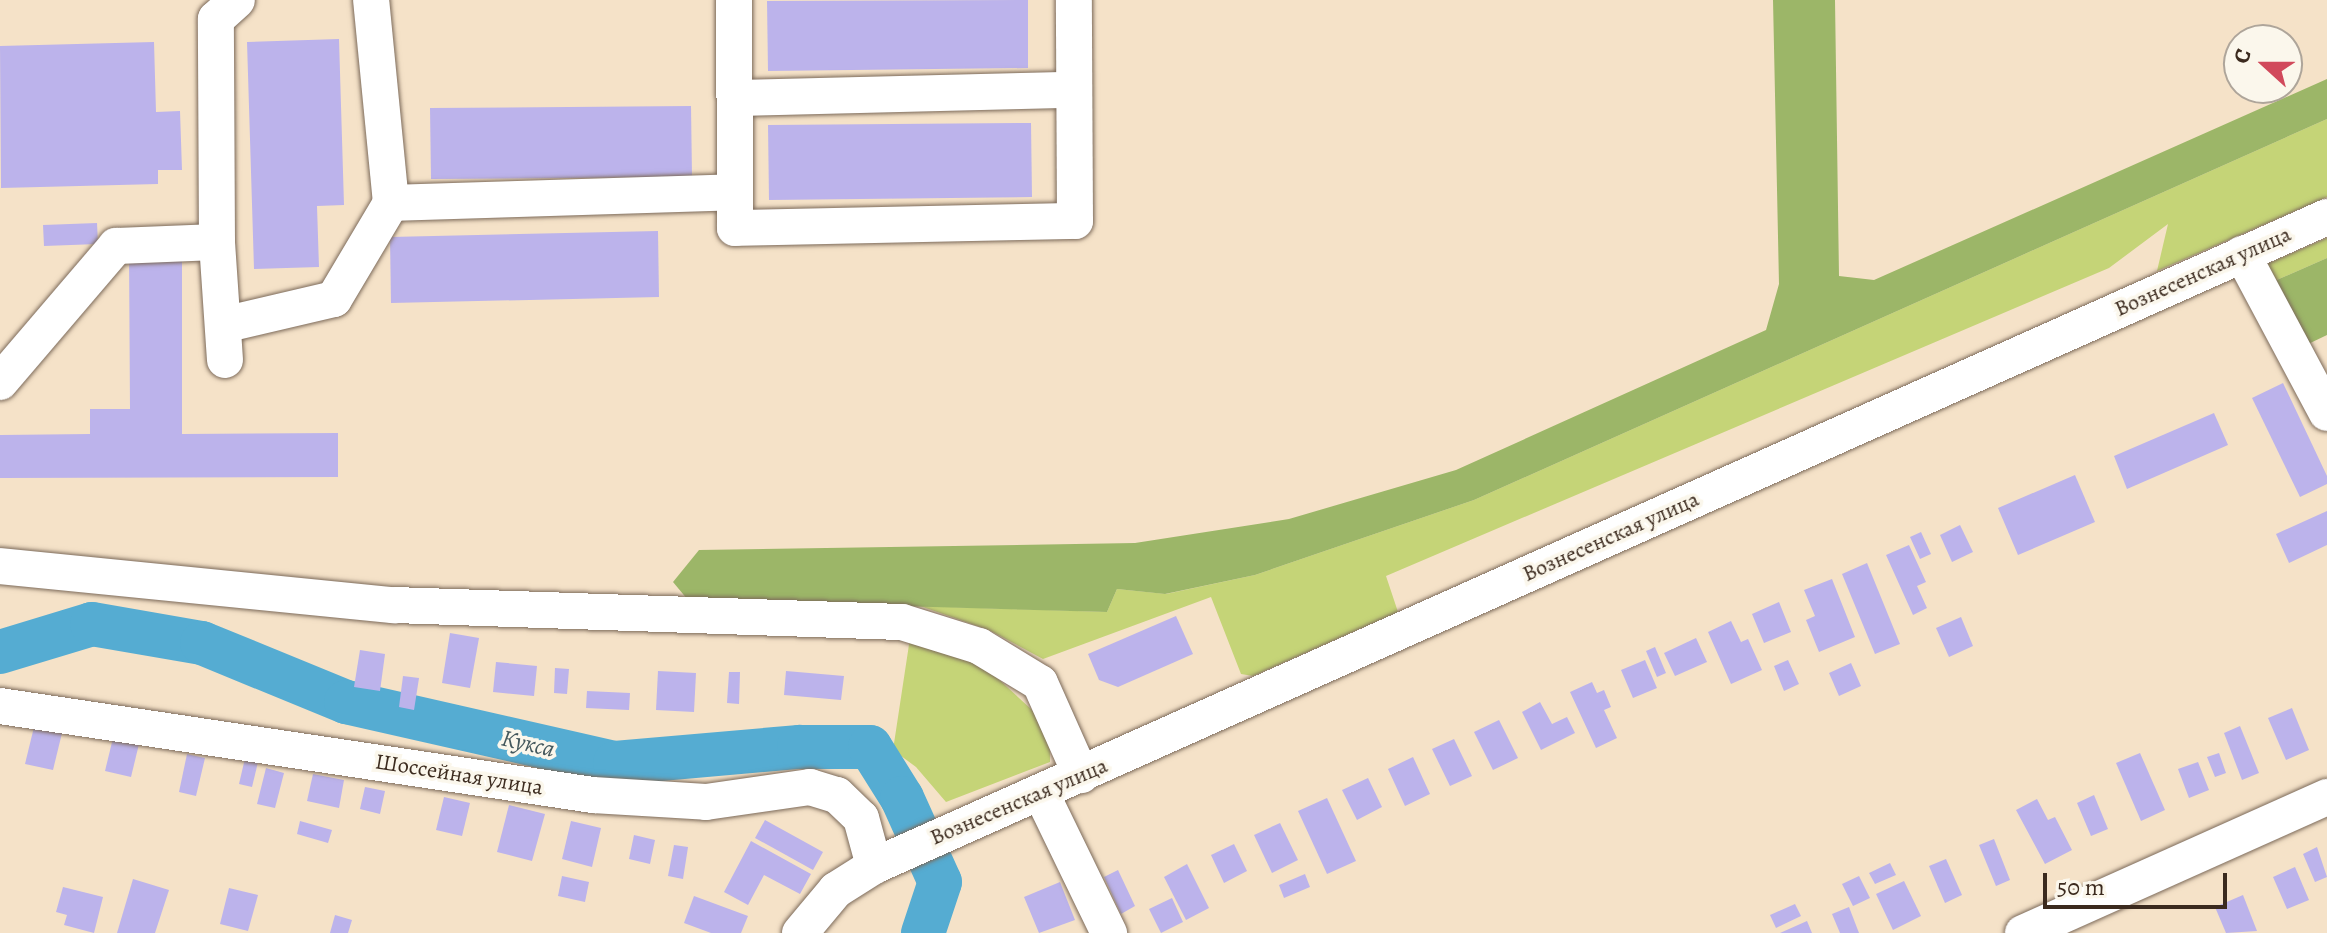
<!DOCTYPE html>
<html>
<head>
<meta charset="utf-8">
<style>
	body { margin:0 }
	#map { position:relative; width:2327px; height:933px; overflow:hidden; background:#f5e2c8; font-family:Alegreya,serif }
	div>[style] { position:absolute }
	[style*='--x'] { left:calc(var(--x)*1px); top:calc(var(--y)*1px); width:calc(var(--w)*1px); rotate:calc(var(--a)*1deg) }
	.green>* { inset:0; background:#c5d477 }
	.forest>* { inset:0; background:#9cb668 }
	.river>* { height:44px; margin:-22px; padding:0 22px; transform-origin:22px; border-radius:22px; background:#55acd2 }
	.building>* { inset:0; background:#bcb3eb }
	.roads { filter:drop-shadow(0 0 2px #7c6a5a) drop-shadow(0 0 2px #7c6a5a) }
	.minor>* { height:36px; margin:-18px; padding:0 18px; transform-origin:18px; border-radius:18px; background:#fff }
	span { translate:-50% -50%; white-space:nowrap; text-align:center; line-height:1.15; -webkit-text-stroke:7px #fbf7ec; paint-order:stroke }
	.street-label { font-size:22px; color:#3b2a1e }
	.water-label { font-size:24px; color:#44585d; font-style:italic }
	.north { position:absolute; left:2223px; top:24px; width:80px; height:80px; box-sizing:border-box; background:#fbf7ec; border:2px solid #aea59a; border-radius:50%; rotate:291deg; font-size:22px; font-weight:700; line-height:32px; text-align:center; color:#3b2a1e }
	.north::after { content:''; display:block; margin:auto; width:28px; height:36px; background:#d1495b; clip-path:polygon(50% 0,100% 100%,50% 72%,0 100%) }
	.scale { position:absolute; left:2043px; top:873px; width:184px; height:36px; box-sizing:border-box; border:4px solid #3b2a1e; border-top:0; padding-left:10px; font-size:24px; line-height:28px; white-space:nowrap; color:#3b2a1e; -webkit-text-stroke:6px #fbf7ec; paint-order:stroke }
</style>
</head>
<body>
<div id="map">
	<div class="green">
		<div style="clip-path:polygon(2327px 119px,2327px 197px,2157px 271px,2168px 224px,2109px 268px,1386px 576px,1398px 612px,1253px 676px,1241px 674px,1211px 597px,1043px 659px,989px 630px,920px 606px,1107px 612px,1117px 589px,1166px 594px,1255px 575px,1474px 500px)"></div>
		<div style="clip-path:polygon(2327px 238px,2327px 258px,2270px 283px,2265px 265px)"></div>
		<div style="clip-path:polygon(910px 638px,982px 664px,1032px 710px,1050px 741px,1050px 762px,946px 802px,916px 767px,893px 750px)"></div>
	</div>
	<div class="forest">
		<div style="clip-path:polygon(1773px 0,1835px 0,1839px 276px,1874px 280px,2327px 79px,2327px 119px,1474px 500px,1255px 575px,1165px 594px,1117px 589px,1107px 612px,688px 600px,673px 582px,699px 550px,1135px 543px,1289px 519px,1456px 470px,1766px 330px,1779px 284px)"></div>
		<div style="clip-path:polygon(2327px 258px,2327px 335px,2304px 346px,2270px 283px)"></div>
	</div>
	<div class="river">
		<div style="--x:0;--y:652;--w:96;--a:-16.9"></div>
		<div style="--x:92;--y:624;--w:112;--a:9.8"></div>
		<div style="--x:202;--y:643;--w:156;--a:22.3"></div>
		<div style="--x:346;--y:702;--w:276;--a:12.8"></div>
		<div style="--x:615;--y:763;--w:185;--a:-5"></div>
		<div style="--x:799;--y:747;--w:71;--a:0"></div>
		<div style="--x:870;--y:747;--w:60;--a:57.9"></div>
		<div style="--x:902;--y:798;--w:92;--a:65.7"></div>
		<div style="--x:940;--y:882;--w:54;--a:108.4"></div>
	</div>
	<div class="building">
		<div style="clip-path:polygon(1028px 0,1028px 68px,768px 71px,767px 1px)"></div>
		<div style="clip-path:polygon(339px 39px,344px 205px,317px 206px,319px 267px,254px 269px,247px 42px)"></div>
		<div style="clip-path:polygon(154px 42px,156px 112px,180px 111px,182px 170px,158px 170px,158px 184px,1px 188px,0 46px)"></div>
		<div style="clip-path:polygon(691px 106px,692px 177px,431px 179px,430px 108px)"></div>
		<div style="clip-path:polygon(1031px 123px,1032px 197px,769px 200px,768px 125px)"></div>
		<div style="clip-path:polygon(97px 223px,98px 244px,44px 246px,43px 225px)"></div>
		<div style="clip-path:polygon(658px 231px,659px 297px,391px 303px,390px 237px)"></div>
		<div style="clip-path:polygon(129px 253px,182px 253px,182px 434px,338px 433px,338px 477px,0 478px,0 435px,90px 434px,90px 409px,130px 409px)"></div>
		<div style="clip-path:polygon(2283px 383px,2327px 476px,2327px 484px,2300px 497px,2252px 398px)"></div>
		<div style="clip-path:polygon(2214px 413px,2228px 445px,2127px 489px,2114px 456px)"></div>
		<div style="clip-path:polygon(2075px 475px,2095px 522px,2018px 555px,1998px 508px)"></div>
		<div style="clip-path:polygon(2327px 511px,2327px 545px,2289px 563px,2276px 534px)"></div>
		<div style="clip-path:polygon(1960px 525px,1973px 552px,1952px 562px,1940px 535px)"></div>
		<div style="clip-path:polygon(1921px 532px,1931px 554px,1920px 559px,1910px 537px)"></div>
		<div style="clip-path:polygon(1909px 545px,1926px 582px,1917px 586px,1927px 608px,1913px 615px,1886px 555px)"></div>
		<div style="clip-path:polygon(1867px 563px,1900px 644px,1875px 654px,1842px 574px)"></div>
		<div style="clip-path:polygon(1832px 579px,1855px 637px,1819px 652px,1806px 620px,1815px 616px,1804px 590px)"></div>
		<div style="clip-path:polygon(1779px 602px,1791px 632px,1764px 643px,1752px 614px)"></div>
		<div style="clip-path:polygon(1176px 616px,1193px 654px,1118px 687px,1099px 680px,1088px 654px)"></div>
		<div style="clip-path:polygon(1961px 617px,1973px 646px,1949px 657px,1936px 628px)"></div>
		<div style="clip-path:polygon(1731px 621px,1741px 642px,1748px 639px,1762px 670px,1731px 684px,1708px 632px)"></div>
		<div style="clip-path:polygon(450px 633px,479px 638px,470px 688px,442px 683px)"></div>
		<div style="clip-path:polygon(1696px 638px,1707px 662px,1675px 676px,1664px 653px)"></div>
		<div style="clip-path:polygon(1655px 647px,1666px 673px,1657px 677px,1646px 651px)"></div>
		<div style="clip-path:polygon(360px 650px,385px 654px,380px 691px,354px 687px)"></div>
		<div style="clip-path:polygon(1645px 660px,1657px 688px,1633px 698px,1621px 670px)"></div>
		<div style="clip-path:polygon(1788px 660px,1799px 684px,1784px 691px,1774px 666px)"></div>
		<div style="clip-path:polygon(496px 662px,537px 666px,534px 696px,493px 692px)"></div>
		<div style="clip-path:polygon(1851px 663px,1861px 686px,1839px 696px,1829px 673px)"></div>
		<div style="clip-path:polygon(555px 668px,569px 669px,567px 694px,554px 693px)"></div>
		<div style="clip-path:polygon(658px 671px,696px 673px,694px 712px,656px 710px)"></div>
		<div style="clip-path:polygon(786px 671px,844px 676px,841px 700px,784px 695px)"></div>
		<div style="clip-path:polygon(729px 672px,740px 672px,739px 704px,727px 703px)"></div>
		<div style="clip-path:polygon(403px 676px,419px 678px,414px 710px,399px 707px)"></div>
		<div style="clip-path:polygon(1592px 682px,1597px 693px,1604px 690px,1611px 707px,1604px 710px,1617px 738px,1596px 748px,1570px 692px)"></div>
		<div style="clip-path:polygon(587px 691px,630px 693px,629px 710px,586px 708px)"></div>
		<div style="clip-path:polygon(1540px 702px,1552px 724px,1567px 717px,1575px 733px,1541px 750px,1522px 712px)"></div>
		<div style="clip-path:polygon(2292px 708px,2309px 750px,2286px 760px,2268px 718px)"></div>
		<div style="clip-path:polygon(1499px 720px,1518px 758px,1493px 770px,1474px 732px)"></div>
		<div style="clip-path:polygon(2240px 726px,2259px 773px,2242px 780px,2224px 733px)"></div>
		<div style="clip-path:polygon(34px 727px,62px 733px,53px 770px,25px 764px)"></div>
		<div style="clip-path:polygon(113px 738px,139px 744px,131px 777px,105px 771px)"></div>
		<div style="clip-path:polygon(1454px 739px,1472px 776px,1450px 786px,1432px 749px)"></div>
		<div style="clip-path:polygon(2140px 753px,2165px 810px,2141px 821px,2116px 763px)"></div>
		<div style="clip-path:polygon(2219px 753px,2226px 773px,2215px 777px,2207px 757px)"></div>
		<div style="clip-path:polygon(187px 754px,205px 758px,196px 796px,179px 792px)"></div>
		<div style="clip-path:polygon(246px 754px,259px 758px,252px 787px,239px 784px)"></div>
		<div style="clip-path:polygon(1413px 757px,1430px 794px,1405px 806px,1388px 769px)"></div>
		<div style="clip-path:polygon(2198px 762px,2209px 790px,2189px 798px,2178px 769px)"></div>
		<div style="clip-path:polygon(266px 768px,284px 773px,275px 808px,257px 804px)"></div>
		<div style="clip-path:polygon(313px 774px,344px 780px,339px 808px,307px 801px)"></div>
		<div style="clip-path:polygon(1368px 778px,1382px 807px,1357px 820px,1342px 790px)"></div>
		<div style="clip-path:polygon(365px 787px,385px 791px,380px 814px,360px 809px)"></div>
		<div style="clip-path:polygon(2094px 795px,2108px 829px,2091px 836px,2077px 803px)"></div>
		<div style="clip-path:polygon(444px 797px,470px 803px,462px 836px,436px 830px)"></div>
		<div style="clip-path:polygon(1327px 798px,1356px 861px,1327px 874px,1298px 811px)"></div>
		<div style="clip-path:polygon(2037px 799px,2048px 820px,2055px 817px,2072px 850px,2045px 864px,2016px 810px)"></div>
		<div style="clip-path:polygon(509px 805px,545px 814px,532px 861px,497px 852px)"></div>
		<div style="clip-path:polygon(765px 820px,823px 852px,813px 870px,755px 838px)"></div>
		<div style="clip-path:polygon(300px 821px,332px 830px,328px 843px,297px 834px)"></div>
		<div style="clip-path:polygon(571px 821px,601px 828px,592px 867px,562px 859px)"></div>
		<div style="clip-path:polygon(1280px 823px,1298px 860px,1272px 873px,1254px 835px)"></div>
		<div style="clip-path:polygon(634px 835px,655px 840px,650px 864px,629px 859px)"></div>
		<div style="clip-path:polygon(1994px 839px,2010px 880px,1996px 886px,1979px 845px)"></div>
		<div style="clip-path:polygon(751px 841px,811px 874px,800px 894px,764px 875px,748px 905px,724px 892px)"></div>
		<div style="clip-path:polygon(1234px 844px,1247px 871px,1224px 883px,1211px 855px)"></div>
		<div style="clip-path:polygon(674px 845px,688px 847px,683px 879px,668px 876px)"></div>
		<div style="clip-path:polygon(2317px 847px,2327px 877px,2315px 882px,2303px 854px)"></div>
		<div style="clip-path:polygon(1946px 859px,1962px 895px,1945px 903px,1929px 866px)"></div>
		<div style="clip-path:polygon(1890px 863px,1896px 875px,1875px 884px,1869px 873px)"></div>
		<div style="clip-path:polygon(1187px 864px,1209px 908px,1186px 920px,1164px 877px)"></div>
		<div style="clip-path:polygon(2295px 867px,2309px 900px,2287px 909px,2273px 877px)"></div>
		<div style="clip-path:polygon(1118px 870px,1135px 906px,1121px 914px,1104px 877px)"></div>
		<div style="clip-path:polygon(1305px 874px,1310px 887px,1284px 898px,1279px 885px)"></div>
		<div style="clip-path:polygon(562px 876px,589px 882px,585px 902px,558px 896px)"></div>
		<div style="clip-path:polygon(1859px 876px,1870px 898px,1853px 906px,1842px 884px)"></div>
		<div style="clip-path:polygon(133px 879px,169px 890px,155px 933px,117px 933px)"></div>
		<div style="clip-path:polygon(1904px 881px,1921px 916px,1893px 930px,1876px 894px)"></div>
		<div style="clip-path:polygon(1060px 882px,1075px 920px,1039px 933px,1024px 897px)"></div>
		<div style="clip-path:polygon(63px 887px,103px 897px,94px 933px,64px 925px,67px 915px,56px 912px)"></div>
		<div style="clip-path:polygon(229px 888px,258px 895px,248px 931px,220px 924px)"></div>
		<div style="clip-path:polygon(2243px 895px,2257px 931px,2226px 933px,2215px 907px)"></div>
		<div style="clip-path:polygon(694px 896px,748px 916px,741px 933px,711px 933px,684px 923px)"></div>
		<div style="clip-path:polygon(1172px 898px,1183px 922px,1161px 933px,1149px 909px)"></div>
		<div style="clip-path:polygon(1795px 904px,1801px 916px,1776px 928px,1770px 915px)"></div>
		<div style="clip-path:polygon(1849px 907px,1859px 933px,1840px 933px,1832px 914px)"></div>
		<div style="clip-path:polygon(335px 915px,352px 920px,348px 933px,330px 933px)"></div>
		<div style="clip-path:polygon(1807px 921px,1812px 933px,1780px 933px)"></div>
	</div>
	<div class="roads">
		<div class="minor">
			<div style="--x:734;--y:0;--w:228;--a:89.7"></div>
			<div style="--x:735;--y:228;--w:340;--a:-1.2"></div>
			<div style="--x:1075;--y:221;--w:221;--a:-90.3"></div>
			<div style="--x:736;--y:98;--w:338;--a:-1.4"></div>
			<div style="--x:391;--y:203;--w:342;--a:-1.8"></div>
			<div style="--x:2242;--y:254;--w:180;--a:61.9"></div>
			<div style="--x:223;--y:325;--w:114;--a:-13.2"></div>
			<div style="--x:334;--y:299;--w:112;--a:-59.3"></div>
			<div style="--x:391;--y:203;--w:204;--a:-95.6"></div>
			<div style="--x:225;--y:360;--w:118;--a:-93.9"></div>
			<div style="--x:217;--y:242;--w:223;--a:-90.3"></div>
			<div style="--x:216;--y:19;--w:28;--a:-42"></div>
			<div style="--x:0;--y:382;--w:179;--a:-49.5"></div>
			<div style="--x:116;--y:246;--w:101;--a:-2.3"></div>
			<div style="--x:0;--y:566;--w:396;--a:5.7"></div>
			<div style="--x:394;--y:605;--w:508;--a:1.92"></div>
			<div style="--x:902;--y:622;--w:81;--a:17.3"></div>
			<div style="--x:979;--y:646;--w:71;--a:31.2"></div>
			<div style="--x:1040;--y:683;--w:101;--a:66"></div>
			<div style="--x:0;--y:706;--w:600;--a:8.54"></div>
			<div style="--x:593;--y:795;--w:113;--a:3.5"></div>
			<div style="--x:706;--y:802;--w:105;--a:-8.2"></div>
			<div style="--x:810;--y:787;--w:28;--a:17"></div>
			<div style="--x:837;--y:795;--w:33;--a:44"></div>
			<div style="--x:861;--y:818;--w:50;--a:74.8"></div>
			<div style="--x:1041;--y:793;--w:156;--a:64.1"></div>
			<div style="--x:800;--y:933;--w:56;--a:-50.1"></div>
			<div style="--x:836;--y:890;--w:45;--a:-32.3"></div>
			<div style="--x:874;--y:866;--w:1591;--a:-24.07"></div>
			<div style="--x:2023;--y:933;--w:333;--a:-24.1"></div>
		</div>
	</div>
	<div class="street-label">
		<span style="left:2203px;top:272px;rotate:-24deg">Вознесенская улица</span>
		<span style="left:1611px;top:537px;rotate:-24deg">Вознесенская улица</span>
		<span style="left:459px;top:775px;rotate:9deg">Шоссейная улица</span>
		<span style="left:1019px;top:802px;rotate:-23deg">Вознесенская улица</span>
	</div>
	<div class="water-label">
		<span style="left:528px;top:744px;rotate:13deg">Кукса</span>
	</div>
	<div class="north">С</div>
	<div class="scale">50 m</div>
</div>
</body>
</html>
